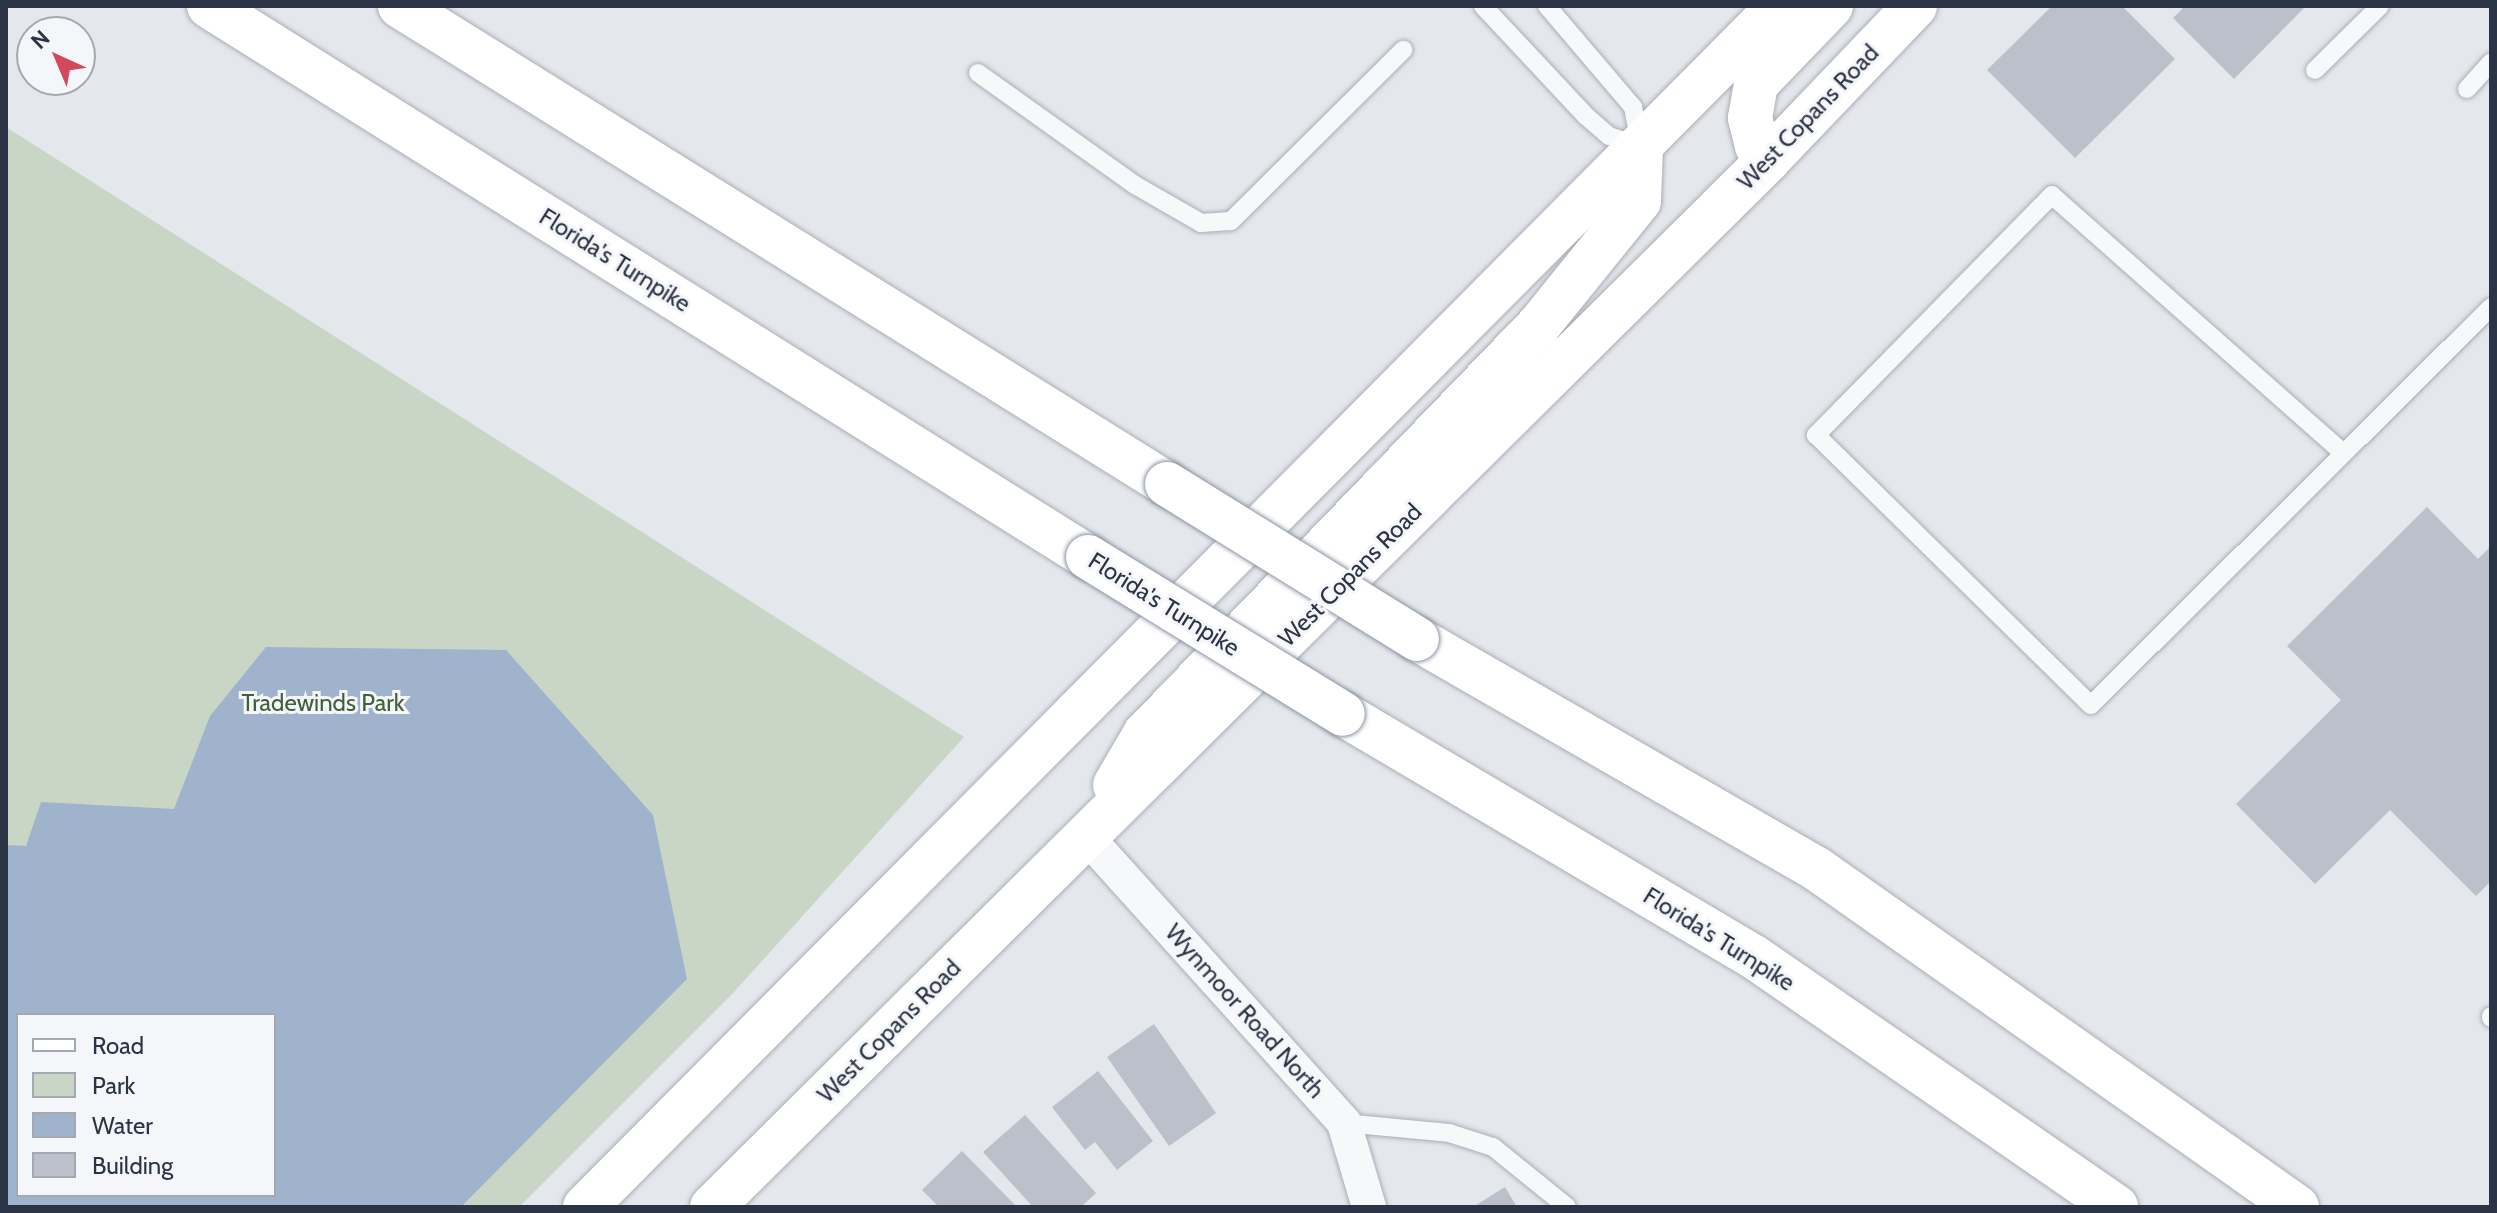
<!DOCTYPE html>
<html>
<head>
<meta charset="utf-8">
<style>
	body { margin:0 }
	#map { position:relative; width:2497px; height:1213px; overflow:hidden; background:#e4e7ec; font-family:Cabin,sans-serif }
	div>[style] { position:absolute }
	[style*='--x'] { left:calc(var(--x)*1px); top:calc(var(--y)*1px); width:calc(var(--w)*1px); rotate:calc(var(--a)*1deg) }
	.green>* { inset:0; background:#c9d6c5 }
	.water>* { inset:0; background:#9fb4cc }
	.building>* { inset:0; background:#bbc0ca }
	.roads { filter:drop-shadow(0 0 2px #a9aeb7) drop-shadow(0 0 2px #a9aeb7) }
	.service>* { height:18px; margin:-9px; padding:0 9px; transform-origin:9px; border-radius:9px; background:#f7f8fa }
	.minor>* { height:34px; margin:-17px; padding:0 17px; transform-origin:17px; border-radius:17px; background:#f7f8fa }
	.secondary>* { height:44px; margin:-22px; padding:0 22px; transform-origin:22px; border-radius:22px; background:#fff }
	.motorway>* { height:44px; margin:-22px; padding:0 22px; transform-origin:22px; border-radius:22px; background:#fff }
	.bridges { filter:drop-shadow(0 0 2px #8b94a3) drop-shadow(0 0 2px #8b94a3) }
	.motorway-bridge>* { height:44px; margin:-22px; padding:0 22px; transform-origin:22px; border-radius:22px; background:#fff }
	span { translate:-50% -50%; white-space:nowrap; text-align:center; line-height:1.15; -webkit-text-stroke:6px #f4f6f9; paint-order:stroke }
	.street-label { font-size:24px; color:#2b3445 }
	.park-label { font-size:24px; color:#3f6138 }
	.frame { position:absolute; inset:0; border:8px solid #2b3445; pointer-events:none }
	.legend { position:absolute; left:16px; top:1013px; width:260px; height:184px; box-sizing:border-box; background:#f4f6f9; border:2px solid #a4a8b1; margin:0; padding:10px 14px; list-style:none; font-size:24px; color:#2b3445 }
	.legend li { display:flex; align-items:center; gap:16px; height:40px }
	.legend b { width:40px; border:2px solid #a4a8b1 }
	.north { position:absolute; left:16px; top:16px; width:80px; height:80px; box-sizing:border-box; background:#f4f6f9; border:2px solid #a4a8b1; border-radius:50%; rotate:316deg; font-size:22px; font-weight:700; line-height:32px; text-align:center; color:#2b3445 }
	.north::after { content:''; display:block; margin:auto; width:28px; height:36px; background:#d1495b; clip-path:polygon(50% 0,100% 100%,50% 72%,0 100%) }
</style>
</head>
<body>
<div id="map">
	<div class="green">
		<div style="clip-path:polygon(evenodd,6px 127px,964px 737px,734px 992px,519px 1207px,6px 1207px,6px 127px,18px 1015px,274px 1015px,274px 1195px,18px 1195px,18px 1015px)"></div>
	</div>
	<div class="water">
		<div style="clip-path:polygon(evenodd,266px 647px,506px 650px,653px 815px,687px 979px,461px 1207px,6px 1207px,6px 845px,26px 846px,41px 802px,174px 809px,210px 716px,266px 647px,18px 1015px,274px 1015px,274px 1195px,18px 1195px,18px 1015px)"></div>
	</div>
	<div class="building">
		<div style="clip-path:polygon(2052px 6px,2122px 6px,2175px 59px,2075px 158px,1987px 70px)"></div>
		<div style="clip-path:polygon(2185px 6px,2306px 6px,2234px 79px,2173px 18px)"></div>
		<div style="clip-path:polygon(2427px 507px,2478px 559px,2491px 546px,2491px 881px,2476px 896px,2390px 810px,2315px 884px,2236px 804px,2341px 700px,2287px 646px)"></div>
		<div style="clip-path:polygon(1154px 1024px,1216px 1113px,1169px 1146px,1107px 1057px)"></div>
		<div style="clip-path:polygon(1098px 1071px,1153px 1141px,1117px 1170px,1095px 1142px,1085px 1150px,1052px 1107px)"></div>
		<div style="clip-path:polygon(1025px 1115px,1096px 1193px,1081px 1207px,1033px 1207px,983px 1152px)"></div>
		<div style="clip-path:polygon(962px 1151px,1017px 1207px,939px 1207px,922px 1190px)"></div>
		<div style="clip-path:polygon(1505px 1187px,1517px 1207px,1473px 1207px)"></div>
	</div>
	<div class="roads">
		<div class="service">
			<div style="--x:1483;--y:6;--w:151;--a:46.9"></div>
			<div style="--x:1586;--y:116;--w:30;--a:41"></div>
			<div style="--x:1609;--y:136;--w:33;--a:18"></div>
			<div style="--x:1547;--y:6;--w:133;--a:49.6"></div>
			<div style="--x:1633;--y:107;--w:38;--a:79"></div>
			<div style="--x:2315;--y:70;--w:91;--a:-44.6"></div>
			<div style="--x:978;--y:73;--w:193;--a:35.5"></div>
			<div style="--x:1135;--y:185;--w:76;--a:29.9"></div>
			<div style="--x:1201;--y:223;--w:30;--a:-4"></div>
			<div style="--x:1231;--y:221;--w:243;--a:-44.8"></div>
			<div style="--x:2467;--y:89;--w:36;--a:-48"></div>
			<div style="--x:2341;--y:451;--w:386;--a:-138.5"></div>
			<div style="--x:2052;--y:195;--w:337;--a:134.5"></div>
			<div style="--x:1816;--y:435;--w:385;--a:44.5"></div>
			<div style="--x:2091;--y:705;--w:564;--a:-44.86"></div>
			<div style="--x:2491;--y:1016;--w:2;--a:90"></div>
			<div style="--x:1344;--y:1123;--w:105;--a:5.4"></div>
			<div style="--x:1449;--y:1133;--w:46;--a:17.7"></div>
			<div style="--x:1493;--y:1147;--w:95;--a:39"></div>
		</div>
		<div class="minor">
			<div style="--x:1086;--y:836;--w:386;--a:48"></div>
			<div style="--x:1344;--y:1123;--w:88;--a:73.4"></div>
		</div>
		<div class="secondary">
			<div style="--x:1768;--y:160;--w:18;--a:-128"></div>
			<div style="--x:1757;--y:146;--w:29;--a:-104"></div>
			<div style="--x:1750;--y:118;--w:35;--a:-80"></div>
			<div style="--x:1756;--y:84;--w:108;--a:-46.1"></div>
			<div style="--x:1115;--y:785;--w:59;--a:-59.5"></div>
			<div style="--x:1145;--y:734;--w:568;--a:-46.07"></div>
			<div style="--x:1539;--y:325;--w:159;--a:-51.1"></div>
			<div style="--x:1639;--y:201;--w:54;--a:-87.9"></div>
			<div style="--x:585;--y:1207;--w:1694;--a:-45.17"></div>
			<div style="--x:712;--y:1207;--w:1487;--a:-44.75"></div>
			<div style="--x:1768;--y:160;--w:213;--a:-46.3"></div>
		</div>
		<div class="motorway">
			<div style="--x:209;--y:6;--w:1037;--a:32.08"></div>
			<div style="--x:400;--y:6;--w:904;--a:31.93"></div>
			<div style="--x:1417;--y:639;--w:461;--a:29.9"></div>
			<div style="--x:1817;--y:869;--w:587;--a:35.15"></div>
			<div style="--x:1343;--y:714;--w:477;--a:30.6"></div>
			<div style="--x:1754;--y:957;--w:440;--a:34.6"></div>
		</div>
	</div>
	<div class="bridges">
		<div class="motorway-bridge">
			<div style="--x:1167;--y:484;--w:294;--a:31.8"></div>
			<div style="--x:1088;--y:557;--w:299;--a:31.6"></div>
		</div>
	</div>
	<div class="street-label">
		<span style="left:1808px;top:117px;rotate:-46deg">West Copans Road</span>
		<span style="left:615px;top:260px;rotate:32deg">Florida's Turnpike</span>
		<span style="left:1350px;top:575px;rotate:-45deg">West Copans Road</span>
		<span style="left:1164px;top:604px;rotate:32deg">Florida's Turnpike</span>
		<span style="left:1719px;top:939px;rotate:32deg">Florida's Turnpike</span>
		<span style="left:1245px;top:1011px;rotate:48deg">Wynmoor Road North</span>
		<span style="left:889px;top:1031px;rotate:-45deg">West Copans Road</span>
	</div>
	<div class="park-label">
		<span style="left:323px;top:703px">Tradewinds Park</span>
	</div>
	<div class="frame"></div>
	<ul class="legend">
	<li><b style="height:10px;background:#fff"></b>Road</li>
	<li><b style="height:22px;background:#c9d6c5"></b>Park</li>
	<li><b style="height:22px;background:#9fb4cc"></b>Water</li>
	<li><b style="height:22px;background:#bbc0ca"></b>Building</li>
	</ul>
	<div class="north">N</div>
</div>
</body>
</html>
